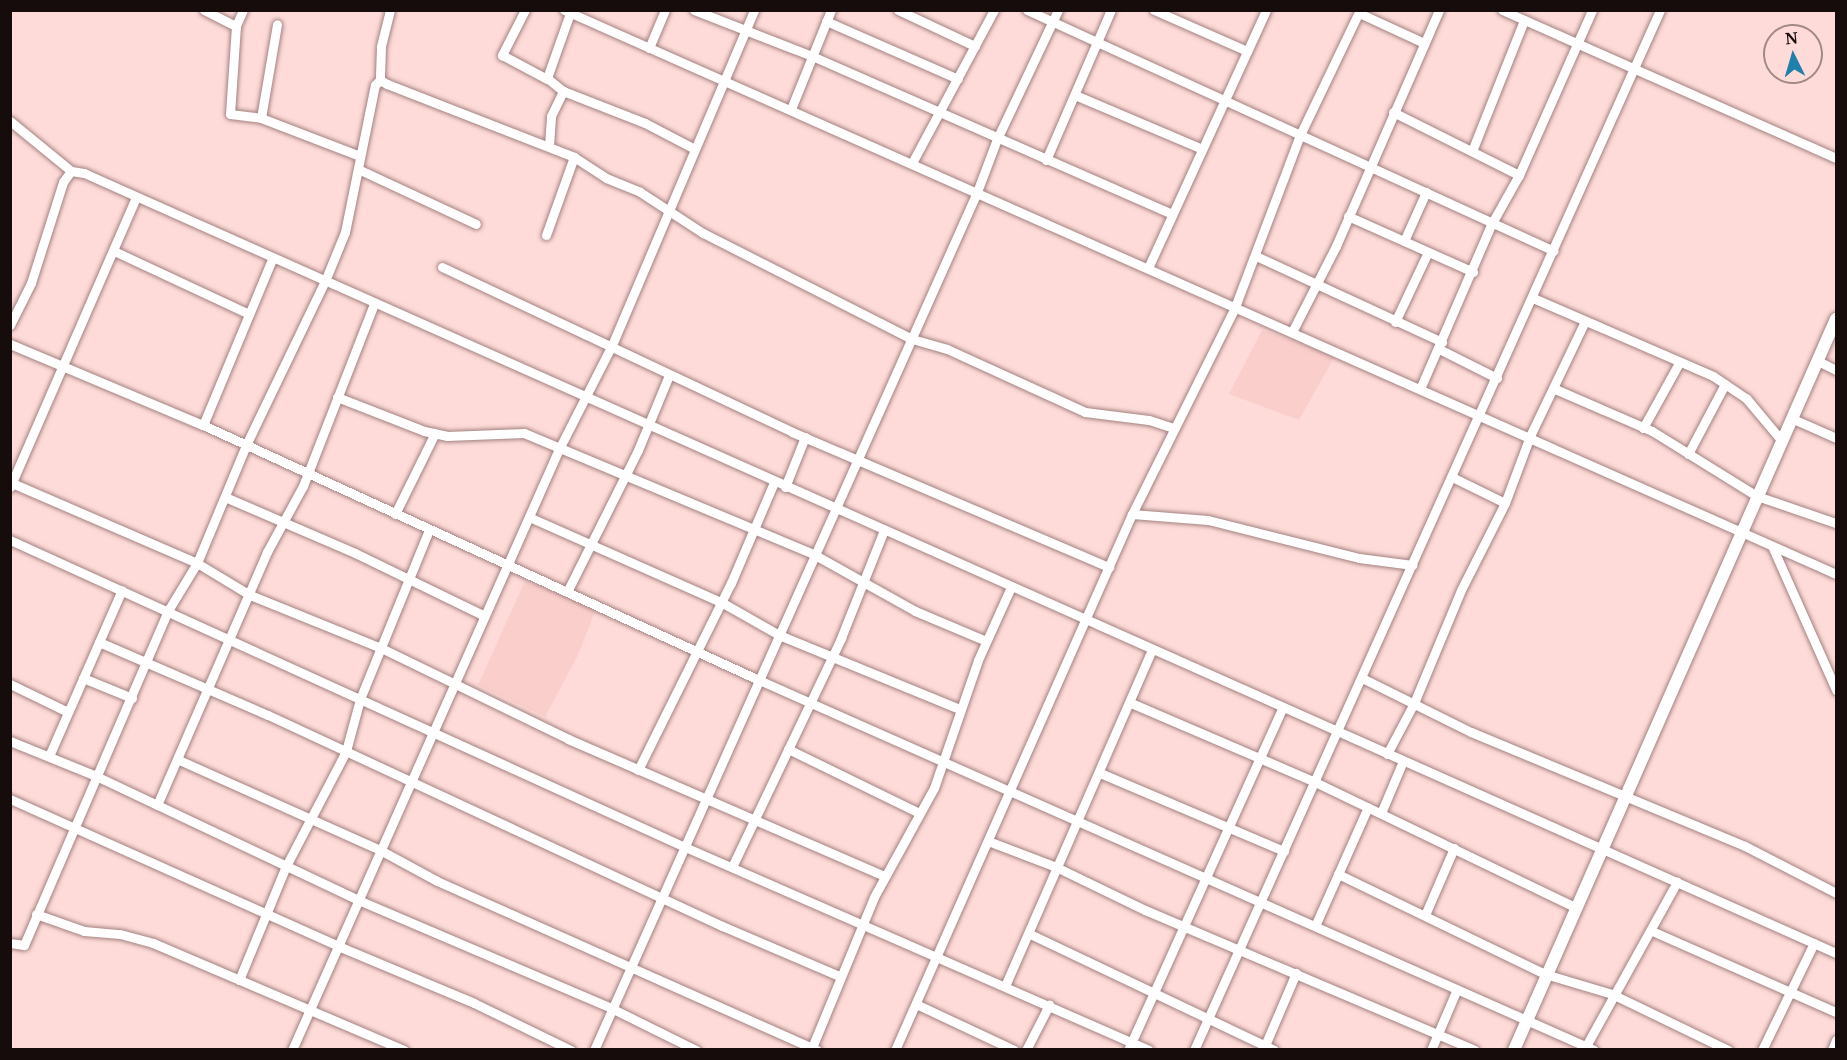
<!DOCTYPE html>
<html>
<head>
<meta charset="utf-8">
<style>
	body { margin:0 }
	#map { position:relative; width:1847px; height:1060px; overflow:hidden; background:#fedbd8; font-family:"Noto Serif",serif }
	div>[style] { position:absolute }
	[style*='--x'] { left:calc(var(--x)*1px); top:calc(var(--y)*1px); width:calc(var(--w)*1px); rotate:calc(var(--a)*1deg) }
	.built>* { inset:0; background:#facecb }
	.roads { filter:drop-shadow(0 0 2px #a28280) drop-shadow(0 0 2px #a28280) }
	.minor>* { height:9px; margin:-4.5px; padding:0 4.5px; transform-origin:4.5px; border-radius:4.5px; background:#fff }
	.major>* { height:12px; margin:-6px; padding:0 6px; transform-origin:6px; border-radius:6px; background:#fff }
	span { translate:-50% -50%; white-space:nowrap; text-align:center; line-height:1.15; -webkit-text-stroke:6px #fedbd8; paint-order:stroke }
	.frame { position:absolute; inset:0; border:12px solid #170c0c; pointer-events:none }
	.north { position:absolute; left:1763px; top:24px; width:60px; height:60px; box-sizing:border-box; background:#fedbd8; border:2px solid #a28886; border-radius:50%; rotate:355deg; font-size:16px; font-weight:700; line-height:24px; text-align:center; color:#170c0c }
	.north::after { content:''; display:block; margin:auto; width:21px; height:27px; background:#1e81ac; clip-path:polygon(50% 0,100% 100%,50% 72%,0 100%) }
</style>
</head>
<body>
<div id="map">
	<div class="built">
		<div style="clip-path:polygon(1262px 330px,1335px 356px,1299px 420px,1229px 394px)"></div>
		<div style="clip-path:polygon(525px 581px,596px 609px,578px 655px,545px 717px,478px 685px)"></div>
	</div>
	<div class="roads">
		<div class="minor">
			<div style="--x:204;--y:10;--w:36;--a:27"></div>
			<div style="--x:243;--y:10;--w:17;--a:114"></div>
			<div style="--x:236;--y:26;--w:88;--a:93.9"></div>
			<div style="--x:230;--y:114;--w:31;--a:7"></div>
			<div style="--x:261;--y:118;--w:106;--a:21"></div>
			<div style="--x:390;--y:10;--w:38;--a:104"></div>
			<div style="--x:381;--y:47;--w:33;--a:92"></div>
			<div style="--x:380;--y:80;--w:8;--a:30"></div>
			<div style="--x:387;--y:84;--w:201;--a:21.3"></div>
			<div style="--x:574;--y:157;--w:38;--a:33"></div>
			<div style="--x:606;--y:178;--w:37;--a:22"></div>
			<div style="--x:640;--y:192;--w:75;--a:33.1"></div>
			<div style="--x:703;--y:233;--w:234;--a:26.9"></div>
			<div style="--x:912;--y:339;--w:36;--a:16"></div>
			<div style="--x:947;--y:349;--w:152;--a:24.5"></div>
			<div style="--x:1085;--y:412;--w:64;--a:7.1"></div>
			<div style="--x:1149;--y:420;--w:25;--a:18"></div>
			<div style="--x:525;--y:10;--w:51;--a:117.1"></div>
			<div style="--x:502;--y:55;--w:51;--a:28.1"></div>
			<div style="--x:564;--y:10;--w:1391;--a:23.91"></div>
			<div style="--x:694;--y:10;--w:127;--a:21.3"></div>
			<div style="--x:812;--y:56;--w:393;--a:23.7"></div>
			<div style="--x:898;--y:10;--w:85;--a:25.1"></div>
			<div style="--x:1027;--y:10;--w:579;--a:24.57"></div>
			<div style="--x:1154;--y:10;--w:102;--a:23.8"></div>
			<div style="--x:1502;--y:10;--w:365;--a:23.9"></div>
			<div style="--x:1359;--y:13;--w:72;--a:24.8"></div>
			<div style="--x:826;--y:21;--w:144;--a:23.7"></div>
			<div style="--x:649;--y:48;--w:41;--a:-67.2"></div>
			<div style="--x:563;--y:91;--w:21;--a:-141"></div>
			<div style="--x:547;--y:78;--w:69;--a:-70.5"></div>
			<div style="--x:1075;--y:95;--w:138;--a:23"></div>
			<div style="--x:791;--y:109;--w:107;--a:-68"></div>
			<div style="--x:1393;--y:112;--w:141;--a:26.6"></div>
			<div style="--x:261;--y:118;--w:95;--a:-80.3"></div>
			<div style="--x:10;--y:121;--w:79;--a:39.3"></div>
			<div style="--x:71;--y:171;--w:13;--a:9"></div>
			<div style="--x:84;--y:173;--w:1918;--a:24"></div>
			<div style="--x:549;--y:146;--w:30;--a:-86"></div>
			<div style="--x:551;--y:116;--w:28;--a:-64"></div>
			<div style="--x:563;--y:91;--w:88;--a:21.3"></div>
			<div style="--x:645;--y:123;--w:54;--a:27.5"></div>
			<div style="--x:1472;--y:151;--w:141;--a:-68.3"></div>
			<div style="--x:1046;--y:160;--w:163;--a:-66.6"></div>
			<div style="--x:912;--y:163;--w:174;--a:-61.8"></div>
			<div style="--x:358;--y:169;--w:130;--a:25"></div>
			<div style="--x:1348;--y:216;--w:137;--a:24.1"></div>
			<div style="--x:546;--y:235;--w:83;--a:-70.3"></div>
			<div style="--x:1404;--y:241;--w:54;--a:-65.8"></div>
			<div style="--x:114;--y:251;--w:149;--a:25"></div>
			<div style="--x:1256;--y:256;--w:205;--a:24.8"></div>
			<div style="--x:442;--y:267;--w:387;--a:25.2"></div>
			<div style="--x:792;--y:432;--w:345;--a:23.1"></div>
			<div style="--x:1148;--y:268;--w:284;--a:-65.4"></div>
			<div style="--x:1533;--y:298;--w:196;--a:23.4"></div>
			<div style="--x:1713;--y:376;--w:40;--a:34"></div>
			<div style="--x:1746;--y:398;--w:56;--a:50.1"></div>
			<div style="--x:1395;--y:322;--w:77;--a:-64.8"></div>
			<div style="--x:10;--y:325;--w:47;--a:-63.4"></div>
			<div style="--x:31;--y:283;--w:106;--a:-72.4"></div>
			<div style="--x:63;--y:182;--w:14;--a:-54"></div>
			<div style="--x:1292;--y:332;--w:97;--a:-62.9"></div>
			<div style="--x:1336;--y:246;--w:257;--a:-66.4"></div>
			<div style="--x:10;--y:344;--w:209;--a:22.8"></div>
			<div style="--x:203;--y:425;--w:612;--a:24.64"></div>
			<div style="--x:759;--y:680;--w:913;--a:23.9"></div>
			<div style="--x:1439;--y:349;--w:65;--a:26.6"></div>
			<div style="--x:1818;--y:361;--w:20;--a:27"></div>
			<div style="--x:1420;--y:389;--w:181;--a:-66.6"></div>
			<div style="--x:1492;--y:223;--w:55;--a:-60.6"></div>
			<div style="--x:1519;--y:175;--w:180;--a:-66.1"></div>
			<div style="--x:1555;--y:389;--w:106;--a:23.4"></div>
			<div style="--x:1652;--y:431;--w:123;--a:31.8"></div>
			<div style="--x:1757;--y:496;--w:83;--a:18.9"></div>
			<div style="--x:337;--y:397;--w:93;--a:21.3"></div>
			<div style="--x:424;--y:431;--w:24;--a:12"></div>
			<div style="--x:447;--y:436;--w:77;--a:-2.2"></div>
			<div style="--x:524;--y:433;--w:316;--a:22.7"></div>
			<div style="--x:815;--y:555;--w:115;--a:29.2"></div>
			<div style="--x:915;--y:611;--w:77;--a:22.9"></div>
			<div style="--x:1793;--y:419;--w:47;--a:23.8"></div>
			<div style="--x:203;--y:425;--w:180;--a:-67.4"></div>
			<div style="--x:1643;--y:428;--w:74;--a:-61"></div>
			<div style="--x:1688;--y:454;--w:79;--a:-62.1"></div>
			<div style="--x:1452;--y:477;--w:59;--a:26.1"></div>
			<div style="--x:12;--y:483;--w:202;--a:23.4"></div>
			<div style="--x:197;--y:563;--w:62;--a:31.1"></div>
			<div style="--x:250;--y:595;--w:141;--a:22"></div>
			<div style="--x:381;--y:648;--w:208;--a:25.9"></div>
			<div style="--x:568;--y:739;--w:345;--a:23.4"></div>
			<div style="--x:10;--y:487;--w:316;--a:-66.5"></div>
			<div style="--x:785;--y:487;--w:54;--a:-68.2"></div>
			<div style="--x:225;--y:497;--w:142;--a:23.3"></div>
			<div style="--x:355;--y:553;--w:144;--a:25.9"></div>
			<div style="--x:395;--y:514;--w:90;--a:-63.7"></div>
			<div style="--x:1132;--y:514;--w:76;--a:4.5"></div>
			<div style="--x:1208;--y:520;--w:156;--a:14.1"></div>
			<div style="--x:1359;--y:558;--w:54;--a:7.4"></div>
			<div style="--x:529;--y:517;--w:210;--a:23.9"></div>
			<div style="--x:721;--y:602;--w:67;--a:29.6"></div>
			<div style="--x:779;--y:635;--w:195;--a:22.3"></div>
			<div style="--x:10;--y:540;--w:742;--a:24.46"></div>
			<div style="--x:685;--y:847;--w:506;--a:23.63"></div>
			<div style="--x:1772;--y:546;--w:158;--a:66"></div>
			<div style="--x:567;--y:592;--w:159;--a:-63.4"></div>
			<div style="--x:638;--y:450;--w:81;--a:-67.5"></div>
			<div style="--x:99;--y:642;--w:184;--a:23.4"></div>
			<div style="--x:268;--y:715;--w:501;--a:24.93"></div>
			<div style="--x:722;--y:926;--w:127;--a:23.1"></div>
			<div style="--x:83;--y:678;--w:53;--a:22.2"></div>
			<div style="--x:1362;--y:678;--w:122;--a:26.4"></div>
			<div style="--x:1471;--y:732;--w:297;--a:22.6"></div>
			<div style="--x:1745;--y:846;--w:102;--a:27.3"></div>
			<div style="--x:10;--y:684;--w:64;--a:25.8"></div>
			<div style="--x:1131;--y:703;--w:200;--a:23.2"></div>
			<div style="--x:1315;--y:782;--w:288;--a:25.7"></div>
			<div style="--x:10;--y:741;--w:93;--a:22.1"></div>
			<div style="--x:96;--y:776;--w:290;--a:25.3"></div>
			<div style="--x:358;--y:900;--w:277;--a:23.1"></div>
			<div style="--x:613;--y:1009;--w:93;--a:26.3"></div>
			<div style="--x:788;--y:749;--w:146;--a:26"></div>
			<div style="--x:1387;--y:754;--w:58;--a:-62.1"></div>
			<div style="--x:1414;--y:703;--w:122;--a:-67.4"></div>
			<div style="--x:1461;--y:590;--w:97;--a:-63.2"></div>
			<div style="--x:1505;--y:503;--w:72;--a:-69.5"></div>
			<div style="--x:1530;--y:436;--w:127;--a:-64.4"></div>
			<div style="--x:49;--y:756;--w:181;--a:-66.3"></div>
			<div style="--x:179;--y:760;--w:220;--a:24.1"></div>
			<div style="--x:380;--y:850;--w:65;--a:28.5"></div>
			<div style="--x:437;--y:881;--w:416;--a:24"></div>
			<div style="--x:638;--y:770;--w:209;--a:-63.6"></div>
			<div style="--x:731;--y:583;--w:110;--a:-66.9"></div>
			<div style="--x:1100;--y:773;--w:200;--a:23"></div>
			<div style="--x:10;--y:799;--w:359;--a:24.1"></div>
			<div style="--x:338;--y:946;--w:147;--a:22.7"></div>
			<div style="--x:474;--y:1003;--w:108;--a:25.9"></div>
			<div style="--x:157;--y:805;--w:276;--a:-66.5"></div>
			<div style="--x:267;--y:552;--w:75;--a:-61.4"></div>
			<div style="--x:303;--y:486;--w:195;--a:-68.7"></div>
			<div style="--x:1381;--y:813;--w:56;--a:-67.1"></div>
			<div style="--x:988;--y:841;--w:73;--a:20.9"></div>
			<div style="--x:1056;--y:867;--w:99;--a:25.8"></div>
			<div style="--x:1145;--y:910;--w:358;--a:23"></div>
			<div style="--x:732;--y:867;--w:254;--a:-64.5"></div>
			<div style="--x:841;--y:638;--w:116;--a:-68.3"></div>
			<div style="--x:1338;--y:874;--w:230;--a:25.8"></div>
			<div style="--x:1545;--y:974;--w:70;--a:16.6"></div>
			<div style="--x:1612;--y:994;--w:129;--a:25.8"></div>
			<div style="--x:36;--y:914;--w:51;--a:19.5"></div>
			<div style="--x:84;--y:931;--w:36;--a:5"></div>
			<div style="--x:120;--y:934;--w:34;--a:15"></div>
			<div style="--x:153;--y:943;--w:273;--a:23.1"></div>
			<div style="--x:1425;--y:915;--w:73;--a:-66.6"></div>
			<div style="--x:1315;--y:926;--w:130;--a:-66"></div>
			<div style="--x:1652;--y:931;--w:201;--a:23.8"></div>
			<div style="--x:1030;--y:934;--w:270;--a:25.4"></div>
			<div style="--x:10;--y:943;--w:14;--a:8"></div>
			<div style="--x:24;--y:945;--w:366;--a:-66.7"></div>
			<div style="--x:169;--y:609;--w:54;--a:-58.7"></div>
			<div style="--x:197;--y:563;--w:128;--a:-67.4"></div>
			<div style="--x:246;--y:445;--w:182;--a:-64.3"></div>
			<div style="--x:325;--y:281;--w:53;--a:-67.8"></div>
			<div style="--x:345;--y:232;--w:150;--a:-78.5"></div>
			<div style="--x:375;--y:85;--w:7;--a:-45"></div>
			<div style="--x:239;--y:980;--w:123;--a:-67.6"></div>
			<div style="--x:286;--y:866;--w:130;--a:-62.4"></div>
			<div style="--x:346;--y:751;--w:54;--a:-74.9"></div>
			<div style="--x:360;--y:699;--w:183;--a:-67.8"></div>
			<div style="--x:1005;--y:986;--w:367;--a:-66.4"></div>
			<div style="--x:916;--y:1004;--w:108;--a:25.1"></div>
			<div style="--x:1586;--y:1046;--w:188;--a:-61"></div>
			<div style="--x:292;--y:1050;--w:658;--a:-66.05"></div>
			<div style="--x:559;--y:449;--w:117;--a:-63"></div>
			<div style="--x:612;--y:345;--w:364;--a:-67"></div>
			<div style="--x:594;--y:1050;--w:940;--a:-65.94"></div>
			<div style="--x:977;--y:192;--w:57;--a:-69.3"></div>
			<div style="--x:997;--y:139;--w:143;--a:-64.7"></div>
			<div style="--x:811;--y:1050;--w:165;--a:-67.6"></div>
			<div style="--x:874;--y:897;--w:124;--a:-61.2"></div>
			<div style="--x:934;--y:788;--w:135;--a:-71"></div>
			<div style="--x:978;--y:660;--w:80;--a:-65.7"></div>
			<div style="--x:895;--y:1050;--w:586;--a:-66.15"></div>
			<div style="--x:1132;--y:514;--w:231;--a:-63.5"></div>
			<div style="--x:1235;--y:307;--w:184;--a:-69.3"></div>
			<div style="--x:1300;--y:135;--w:139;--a:-64.4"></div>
			<div style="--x:1026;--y:1050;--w:51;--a:-62.9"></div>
			<div style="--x:1128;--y:1050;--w:376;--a:-65.7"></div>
			<div style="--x:1194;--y:1050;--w:1140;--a:-65.86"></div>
			<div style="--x:1263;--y:1050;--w:84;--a:-66.8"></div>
			<div style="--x:1431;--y:1050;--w:66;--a:-66.9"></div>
			<div style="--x:1762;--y:1050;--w:119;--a:-64.1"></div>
			<div style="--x:1832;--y:1050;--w:11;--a:-68"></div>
		</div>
		<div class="major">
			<div style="--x:1514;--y:1050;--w:799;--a:-66.23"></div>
		</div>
	</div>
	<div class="frame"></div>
	<div class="north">N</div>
</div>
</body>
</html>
